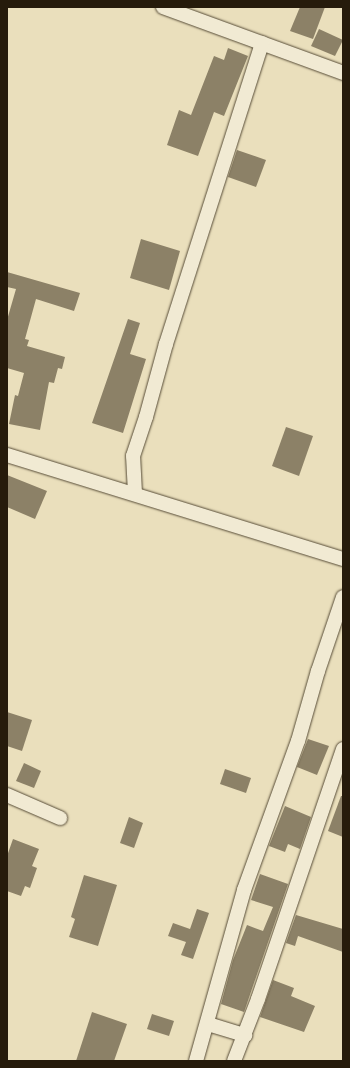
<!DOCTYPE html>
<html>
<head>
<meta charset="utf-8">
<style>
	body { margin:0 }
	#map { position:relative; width:350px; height:1068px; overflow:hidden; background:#eadfbc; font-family:"IM FELL English",serif }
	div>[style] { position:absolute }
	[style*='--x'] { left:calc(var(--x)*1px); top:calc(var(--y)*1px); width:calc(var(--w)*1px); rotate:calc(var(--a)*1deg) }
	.building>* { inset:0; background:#8c8167 }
	.roads { filter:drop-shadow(0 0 1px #574c37) drop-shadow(0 0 1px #574c37) }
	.minor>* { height:14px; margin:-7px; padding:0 7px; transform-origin:7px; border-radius:7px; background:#f1ead3 }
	span { translate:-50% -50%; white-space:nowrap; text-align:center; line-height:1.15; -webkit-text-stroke:3.5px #f1ead3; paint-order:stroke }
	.frame { position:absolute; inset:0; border:8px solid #261b0b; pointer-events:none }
</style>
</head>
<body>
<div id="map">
	<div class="building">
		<div style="clip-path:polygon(300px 7px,325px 7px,313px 39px,290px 31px)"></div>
		<div style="clip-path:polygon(319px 29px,343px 40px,335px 56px,311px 46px)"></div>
		<div style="clip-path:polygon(228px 48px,248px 56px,224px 116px,214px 112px,198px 156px,167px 145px,179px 110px,191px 115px,214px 56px,224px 60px)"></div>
		<div style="clip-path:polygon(237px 150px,266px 160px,256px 187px,228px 177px)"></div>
		<div style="clip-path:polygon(141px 239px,180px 251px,169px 290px,130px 278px)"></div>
		<div style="clip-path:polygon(7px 272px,80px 293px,74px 311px,36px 299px,25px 339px,29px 340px,27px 346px,65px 357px,62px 369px,58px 368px,54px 383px,49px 382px,40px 430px,9px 424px,15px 395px,18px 396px,24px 373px,7px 368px,7px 320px,16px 289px,7px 287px)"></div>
		<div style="clip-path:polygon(128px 319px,140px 323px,130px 354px,146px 359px,123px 433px,92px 423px)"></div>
		<div style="clip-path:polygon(286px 427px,313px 436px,299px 476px,272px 466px)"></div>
		<div style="clip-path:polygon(7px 475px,47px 491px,35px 519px,7px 507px)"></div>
		<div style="clip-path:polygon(7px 712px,32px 720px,22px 751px,7px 746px)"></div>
		<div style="clip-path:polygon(308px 739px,329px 746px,317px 775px,297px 767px)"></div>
		<div style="clip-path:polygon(24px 763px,41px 771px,34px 788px,16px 781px)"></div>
		<div style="clip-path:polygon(225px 769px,251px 778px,246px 793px,220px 784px)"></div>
		<div style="clip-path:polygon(341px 796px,343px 796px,343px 837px,328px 831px)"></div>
		<div style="clip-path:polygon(285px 806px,311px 817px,300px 849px,288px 844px,285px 852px,269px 846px)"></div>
		<div style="clip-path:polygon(129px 817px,143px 823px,134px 848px,120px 843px)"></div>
		<div style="clip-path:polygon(13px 839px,39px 849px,32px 866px,37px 868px,30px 888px,25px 886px,21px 896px,7px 891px,7px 856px)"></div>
		<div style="clip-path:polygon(260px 874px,288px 884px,244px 1012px,221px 1004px,233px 960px,247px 925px,263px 931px,273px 907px,251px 900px)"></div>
		<div style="clip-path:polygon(84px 875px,117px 885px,98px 946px,69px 937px,75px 919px,71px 917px)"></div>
		<div style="clip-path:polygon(197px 909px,209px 913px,193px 959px,181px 955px,186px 942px,168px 936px,173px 923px,190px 929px)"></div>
		<div style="clip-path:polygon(296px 915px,343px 929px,343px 952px,298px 936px,295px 946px,286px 943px)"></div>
		<div style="clip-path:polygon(273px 980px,294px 988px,291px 996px,315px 1006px,304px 1032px,260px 1017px)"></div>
		<div style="clip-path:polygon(92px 1012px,127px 1024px,114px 1061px,76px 1061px)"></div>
		<div style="clip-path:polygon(152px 1014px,174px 1021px,169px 1036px,147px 1029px)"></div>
	</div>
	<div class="roads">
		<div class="minor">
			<div style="--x:163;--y:7;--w:192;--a:20.1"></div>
			<div style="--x:7;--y:455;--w:352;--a:17.2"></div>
			<div style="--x:135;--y:493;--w:37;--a:-93"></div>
			<div style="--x:133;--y:456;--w:41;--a:-71.6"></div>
			<div style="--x:146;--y:417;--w:76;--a:-74.7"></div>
			<div style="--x:166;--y:344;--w:316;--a:-72.3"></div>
			<div style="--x:7;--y:795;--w:58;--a:23.5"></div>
			<div style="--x:208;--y:1024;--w:39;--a:17"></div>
			<div style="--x:196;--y:1061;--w:178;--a:-74.3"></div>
			<div style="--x:244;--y:890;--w:158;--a:-70.1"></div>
			<div style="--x:298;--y:741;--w:73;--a:-74.1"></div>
			<div style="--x:318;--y:671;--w:78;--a:-71.3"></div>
			<div style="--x:234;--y:1061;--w:66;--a:-68.8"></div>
			<div style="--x:258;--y:999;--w:264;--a:-71.2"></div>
		</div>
	</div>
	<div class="frame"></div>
</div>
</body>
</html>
